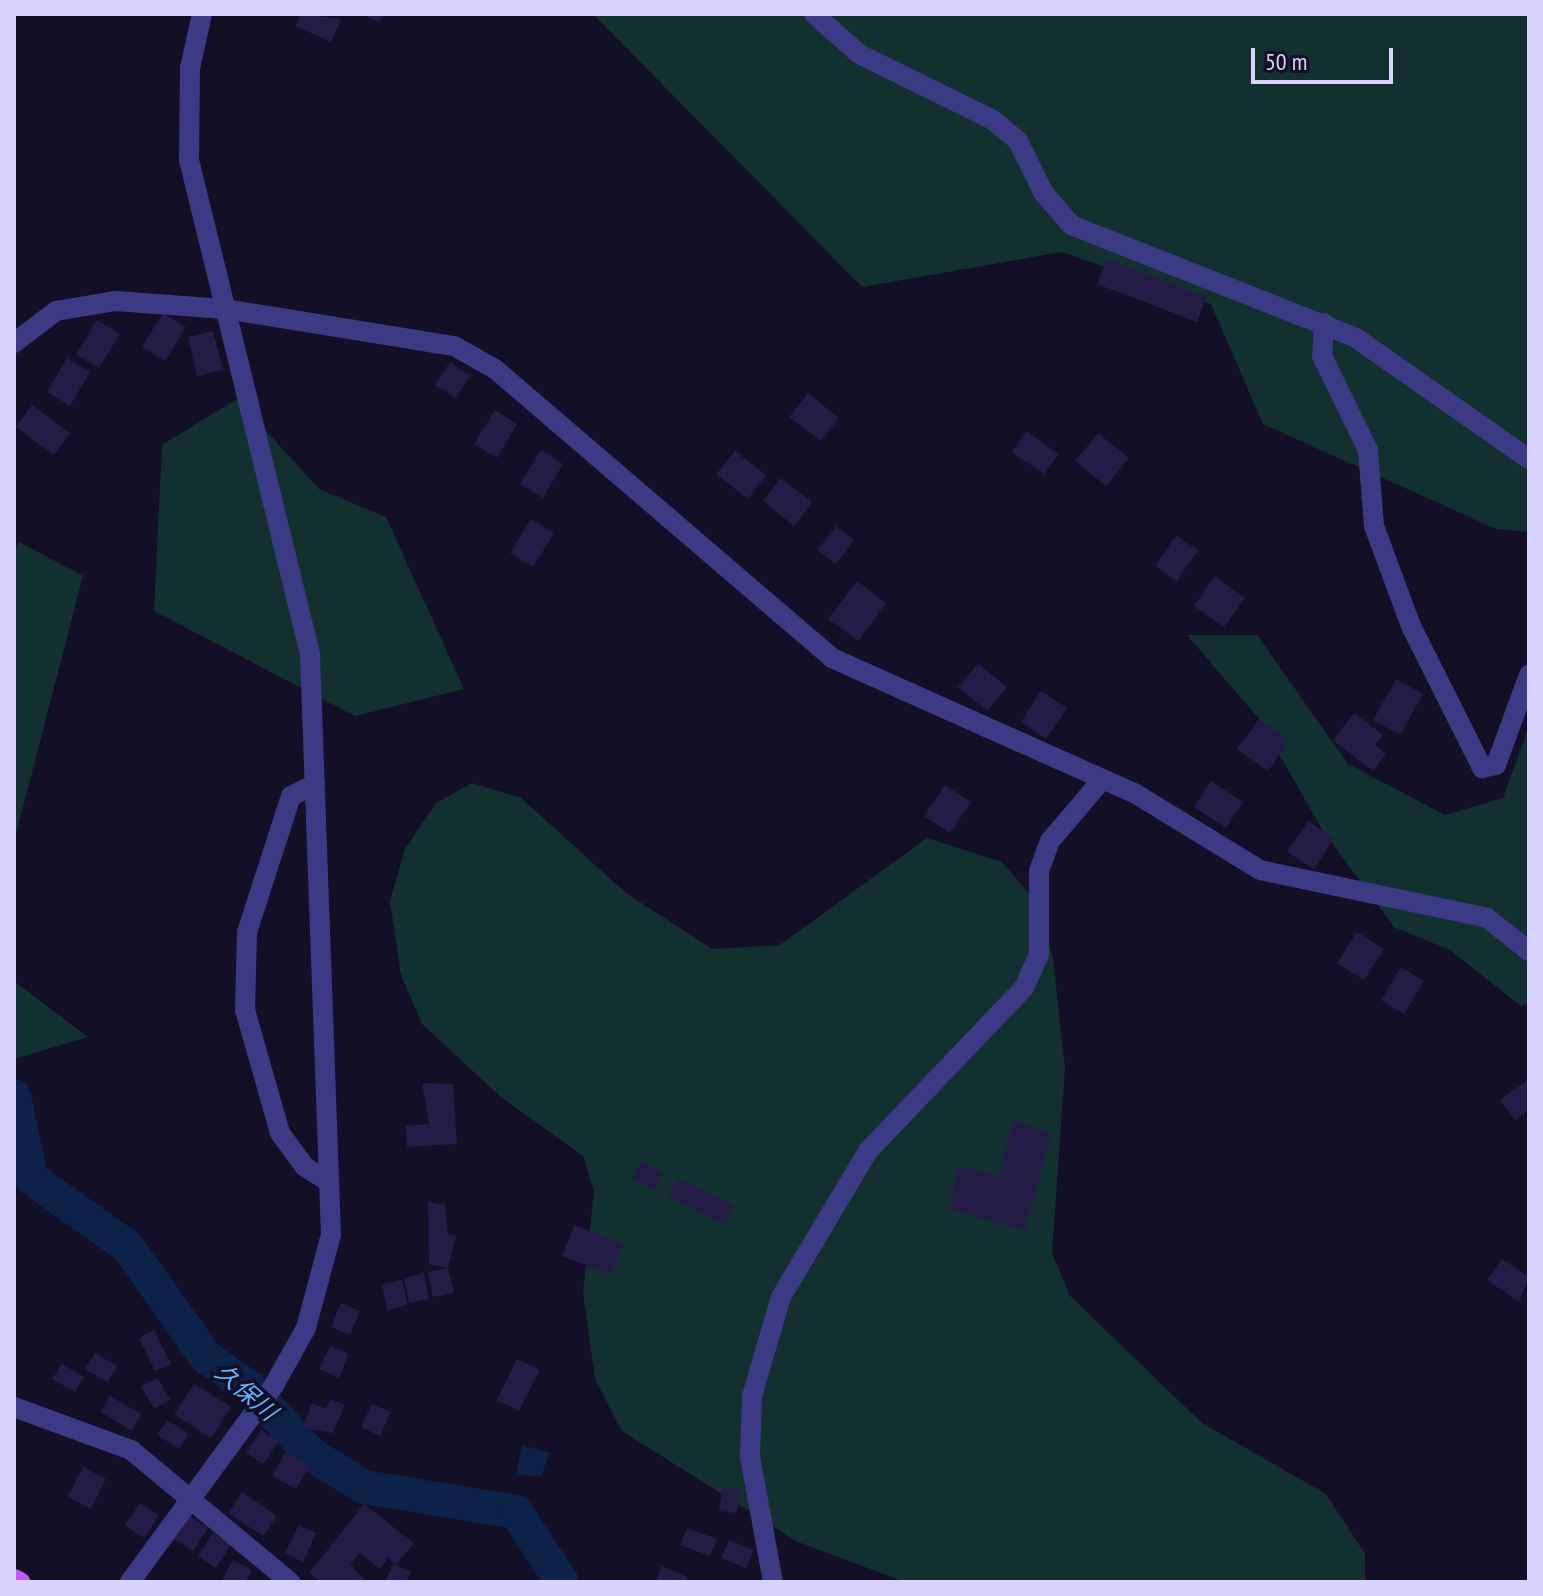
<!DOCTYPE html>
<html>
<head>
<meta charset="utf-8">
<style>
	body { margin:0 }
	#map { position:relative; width:1543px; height:1596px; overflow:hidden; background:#130f26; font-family:"PT Sans Narrow","Noto Sans JP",sans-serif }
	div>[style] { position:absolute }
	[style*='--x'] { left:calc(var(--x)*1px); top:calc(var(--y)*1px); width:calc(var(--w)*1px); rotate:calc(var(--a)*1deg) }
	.green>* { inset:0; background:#12302f }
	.water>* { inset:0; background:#0c2248 }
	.river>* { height:34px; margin:-17px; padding:0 17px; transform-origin:17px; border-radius:17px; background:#0c2248 }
	.building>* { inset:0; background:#241b47 }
	.minor>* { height:20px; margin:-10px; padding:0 10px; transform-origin:10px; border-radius:10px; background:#3d3a85 }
	.major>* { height:20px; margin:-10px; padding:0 10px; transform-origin:10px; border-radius:10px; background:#c25bff }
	span { translate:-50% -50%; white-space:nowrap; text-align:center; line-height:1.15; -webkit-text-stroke:7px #130f26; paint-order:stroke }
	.water-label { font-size:24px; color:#62b6ff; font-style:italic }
	.frame { position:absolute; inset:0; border:16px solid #d9d4ff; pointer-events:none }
	.scale { position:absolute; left:1251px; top:48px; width:142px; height:36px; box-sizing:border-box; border:4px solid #d9d4ff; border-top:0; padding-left:10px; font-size:24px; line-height:28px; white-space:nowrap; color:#d9d4ff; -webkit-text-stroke:6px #130f26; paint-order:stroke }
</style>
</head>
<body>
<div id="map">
	<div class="green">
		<div style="clip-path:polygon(593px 14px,1529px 14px,1529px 532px,1496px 529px,1263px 424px,1211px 304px,1062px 252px,862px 287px)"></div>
		<div style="clip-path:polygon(237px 399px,319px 489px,386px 517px,464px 689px,355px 716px,154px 611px,162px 445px)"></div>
		<div style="clip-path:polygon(19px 542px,83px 576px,14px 842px,14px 554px)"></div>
		<div style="clip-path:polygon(1187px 635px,1257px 635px,1348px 764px,1445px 815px,1503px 798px,1529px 726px,1529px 1003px,1521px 1006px,1450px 950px,1394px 927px,1323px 831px,1259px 719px)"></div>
		<div style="clip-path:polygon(472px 783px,521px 798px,626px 893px,712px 949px,780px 945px,927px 838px,1002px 862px,1035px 900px,1053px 958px,1065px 1068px,1052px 1253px,1070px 1296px,1202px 1423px,1326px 1494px,1365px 1554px,1365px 1582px,905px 1582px,798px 1542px,622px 1431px,595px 1379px,583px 1292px,594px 1192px,583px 1156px,501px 1097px,422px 1024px,401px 975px,390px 901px,405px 849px,436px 803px)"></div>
		<div style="clip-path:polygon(14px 981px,88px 1037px,14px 1059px)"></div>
	</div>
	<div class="water">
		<div style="clip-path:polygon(522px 1445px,550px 1453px,541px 1476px,516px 1475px)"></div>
	</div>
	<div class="river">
		<div style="--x:14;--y:1096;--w:84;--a:78.3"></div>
		<div style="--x:31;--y:1178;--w:119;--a:35.4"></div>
		<div style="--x:128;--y:1247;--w:135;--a:54.7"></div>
		<div style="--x:206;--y:1357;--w:54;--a:35.2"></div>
		<div style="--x:250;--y:1388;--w:91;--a:47.2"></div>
		<div style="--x:312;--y:1455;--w:61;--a:31.6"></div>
		<div style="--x:364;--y:1487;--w:154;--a:9.3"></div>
		<div style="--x:516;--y:1512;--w:84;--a:56.7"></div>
	</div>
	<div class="building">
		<div style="clip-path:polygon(301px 14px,341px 19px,331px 42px,295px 26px)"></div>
		<div style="clip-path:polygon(361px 14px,383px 14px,379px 22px)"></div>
		<div style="clip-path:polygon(1107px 259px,1206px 297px,1197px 322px,1097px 284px)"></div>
		<div style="clip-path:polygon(163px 313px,186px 327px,165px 361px,142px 347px)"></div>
		<div style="clip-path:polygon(97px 320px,120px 334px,99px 368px,76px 354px)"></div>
		<div style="clip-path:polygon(213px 331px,223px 370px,197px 376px,188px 337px)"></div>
		<div style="clip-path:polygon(67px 358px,90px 372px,70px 406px,47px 392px)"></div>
		<div style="clip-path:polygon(450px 362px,470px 376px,456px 398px,435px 385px)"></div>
		<div style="clip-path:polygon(808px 393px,839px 418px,821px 441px,789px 417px)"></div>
		<div style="clip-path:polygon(32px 405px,70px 433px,54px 455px,16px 427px)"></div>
		<div style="clip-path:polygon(495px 410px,517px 424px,497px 458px,474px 444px)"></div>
		<div style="clip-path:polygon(1026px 431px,1059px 454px,1044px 474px,1012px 452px)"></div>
		<div style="clip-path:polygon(1098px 433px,1129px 458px,1106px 486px,1075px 461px)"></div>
		<div style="clip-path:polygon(541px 450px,563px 464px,543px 498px,520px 484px)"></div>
		<div style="clip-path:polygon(735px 451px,766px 475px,748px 499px,716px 474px)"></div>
		<div style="clip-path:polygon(781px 478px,812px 502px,794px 526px,763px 501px)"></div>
		<div style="clip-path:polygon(531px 519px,554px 533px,533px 567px,510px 553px)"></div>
		<div style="clip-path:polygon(836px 526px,854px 540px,836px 564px,817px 550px)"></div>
		<div style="clip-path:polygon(1176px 535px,1198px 550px,1177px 581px,1155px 566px)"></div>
		<div style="clip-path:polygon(1215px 576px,1245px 598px,1224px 627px,1194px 606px)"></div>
		<div style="clip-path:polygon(857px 581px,886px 603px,858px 641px,828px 619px)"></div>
		<div style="clip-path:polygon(978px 664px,1007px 687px,987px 711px,958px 687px)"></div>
		<div style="clip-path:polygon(1396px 679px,1423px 694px,1400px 735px,1373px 720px)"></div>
		<div style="clip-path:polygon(1041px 691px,1067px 708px,1046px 739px,1021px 722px)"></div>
		<div style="clip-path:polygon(1354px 713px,1383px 735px,1375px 745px,1386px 754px,1373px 771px,1333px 740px)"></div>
		<div style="clip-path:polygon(1259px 719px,1289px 741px,1268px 771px,1237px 749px)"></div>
		<div style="clip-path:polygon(1211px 781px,1243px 802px,1226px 828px,1194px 807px)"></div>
		<div style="clip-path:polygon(945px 785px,971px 802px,950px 833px,924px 816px)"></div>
		<div style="clip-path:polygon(1308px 821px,1334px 838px,1314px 869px,1287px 852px)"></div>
		<div style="clip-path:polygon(1357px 932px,1384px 949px,1364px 980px,1337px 963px)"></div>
		<div style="clip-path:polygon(1401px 967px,1424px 981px,1404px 1014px,1381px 1000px)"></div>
		<div style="clip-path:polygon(1528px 1080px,1529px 1110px,1515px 1120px,1500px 1100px)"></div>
		<div style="clip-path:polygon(422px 1083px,453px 1084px,457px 1144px,407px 1147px,406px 1126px,429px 1124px)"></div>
		<div style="clip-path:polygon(1013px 1120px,1051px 1133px,1025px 1231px,950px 1209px,958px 1166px,998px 1176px)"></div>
		<div style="clip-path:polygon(641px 1161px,663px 1173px,654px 1190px,632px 1179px)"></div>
		<div style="clip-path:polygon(678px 1178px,733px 1205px,724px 1224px,669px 1197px)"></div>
		<div style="clip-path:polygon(428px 1202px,445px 1205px,448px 1234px,456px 1236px,448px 1268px,454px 1293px,433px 1297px,428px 1272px,447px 1268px,429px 1264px)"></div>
		<div style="clip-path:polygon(574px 1225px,623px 1244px,611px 1275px,562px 1256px)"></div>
		<div style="clip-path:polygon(1502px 1259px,1529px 1277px,1519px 1302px,1487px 1280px)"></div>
		<div style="clip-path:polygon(424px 1273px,429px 1299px,409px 1303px,404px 1278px)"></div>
		<div style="clip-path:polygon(402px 1280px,408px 1305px,387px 1310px,382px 1284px)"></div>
		<div style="clip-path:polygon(341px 1303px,360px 1311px,350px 1335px,331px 1327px)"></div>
		<div style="clip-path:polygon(154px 1330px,171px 1364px,155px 1371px,139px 1338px)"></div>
		<div style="clip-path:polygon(330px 1346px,349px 1354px,339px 1378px,319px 1369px)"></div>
		<div style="clip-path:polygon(95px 1353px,117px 1366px,108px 1382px,85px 1369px)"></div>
		<div style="clip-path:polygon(517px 1359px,540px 1370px,519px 1411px,497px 1400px)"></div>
		<div style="clip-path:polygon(62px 1364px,84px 1377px,75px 1392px,52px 1379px)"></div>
		<div style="clip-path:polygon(158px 1378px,170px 1400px,154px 1409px,141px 1386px)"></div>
		<div style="clip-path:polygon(194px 1384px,231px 1407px,211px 1438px,174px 1414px)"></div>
		<div style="clip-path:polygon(110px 1396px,141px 1414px,132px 1431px,101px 1412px)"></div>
		<div style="clip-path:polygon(330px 1399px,345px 1405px,333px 1433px,302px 1428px,312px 1403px,326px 1409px)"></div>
		<div style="clip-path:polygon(372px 1404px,391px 1412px,380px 1436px,361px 1427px)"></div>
		<div style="clip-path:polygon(167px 1420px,189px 1434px,179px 1449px,157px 1435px)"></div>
		<div style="clip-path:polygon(261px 1430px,279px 1441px,263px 1464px,246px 1453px)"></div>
		<div style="clip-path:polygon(286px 1451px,310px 1465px,296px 1489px,272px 1476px)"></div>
		<div style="clip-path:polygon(83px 1467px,106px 1479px,91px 1509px,68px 1497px)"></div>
		<div style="clip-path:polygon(723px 1487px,741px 1490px,736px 1513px,719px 1511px)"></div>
		<div style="clip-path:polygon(242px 1492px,277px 1516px,263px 1536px,228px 1513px)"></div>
		<div style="clip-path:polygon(140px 1503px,159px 1515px,144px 1538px,125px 1525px)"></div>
		<div style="clip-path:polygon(364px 1504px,414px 1543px,396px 1565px,388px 1558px,380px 1569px,360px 1553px,350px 1565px,367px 1582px,321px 1582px,309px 1573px)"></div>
		<div style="clip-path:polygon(190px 1516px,208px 1528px,193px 1551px,174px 1539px)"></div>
		<div style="clip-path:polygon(299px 1525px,316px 1533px,303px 1562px,285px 1553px)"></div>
		<div style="clip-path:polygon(687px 1528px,717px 1539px,710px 1556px,680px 1545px)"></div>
		<div style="clip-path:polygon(213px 1533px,231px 1545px,216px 1568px,198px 1556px)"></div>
		<div style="clip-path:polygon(729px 1540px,754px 1550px,746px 1568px,721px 1558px)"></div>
		<div style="clip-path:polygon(233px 1560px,252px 1570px,245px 1582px,221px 1582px)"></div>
		<div style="clip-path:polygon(393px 1564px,411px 1572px,406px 1582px,385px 1582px)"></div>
		<div style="clip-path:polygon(662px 1566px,687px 1577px,685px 1582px,655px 1582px)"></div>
	</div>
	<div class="minor">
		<div style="--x:814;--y:14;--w:60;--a:41.6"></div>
		<div style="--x:859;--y:54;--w:149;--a:26.2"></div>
		<div style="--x:993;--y:120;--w:33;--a:40"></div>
		<div style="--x:1018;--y:141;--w:57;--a:63.9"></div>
		<div style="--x:1043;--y:192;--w:43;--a:49.7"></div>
		<div style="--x:1071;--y:225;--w:307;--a:21.6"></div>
		<div style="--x:1356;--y:338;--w:211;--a:35"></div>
		<div style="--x:1324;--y:323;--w:33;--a:93"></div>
		<div style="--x:1322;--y:356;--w:105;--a:63.9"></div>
		<div style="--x:1368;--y:450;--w:76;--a:85.5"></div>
		<div style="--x:1374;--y:526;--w:107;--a:69.7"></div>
		<div style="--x:1411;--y:626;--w:159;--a:63.4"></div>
		<div style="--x:1482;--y:768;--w:14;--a:-12"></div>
		<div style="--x:1496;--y:765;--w:96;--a:-69.9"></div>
		<div style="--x:14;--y:343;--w:53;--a:-37.3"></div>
		<div style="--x:56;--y:311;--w:61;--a:-9.5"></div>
		<div style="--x:116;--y:301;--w:109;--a:4.2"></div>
		<div style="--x:225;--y:309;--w:232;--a:9.2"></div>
		<div style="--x:454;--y:346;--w:47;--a:29.3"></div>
		<div style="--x:495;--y:369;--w:444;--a:40.6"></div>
		<div style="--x:832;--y:658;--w:333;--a:24.1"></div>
		<div style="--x:1136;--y:794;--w:145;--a:31.5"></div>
		<div style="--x:1260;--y:870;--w:232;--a:11.9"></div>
		<div style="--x:1487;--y:918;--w:53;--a:38.2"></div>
		<div style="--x:315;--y:784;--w:27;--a:153"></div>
		<div style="--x:291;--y:796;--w:143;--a:107.9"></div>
		<div style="--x:247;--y:932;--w:78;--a:91.5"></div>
		<div style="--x:245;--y:1010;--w:128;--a:74.1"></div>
		<div style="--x:280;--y:1133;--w:42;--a:53.7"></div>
		<div style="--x:305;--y:1167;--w:28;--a:32"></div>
		<div style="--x:14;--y:1407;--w:125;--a:20.2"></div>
		<div style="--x:131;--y:1450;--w:207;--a:39.7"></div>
		<div style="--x:130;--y:1582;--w:244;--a:-53.8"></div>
		<div style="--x:274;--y:1385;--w:65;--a:-60.7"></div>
		<div style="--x:306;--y:1328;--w:96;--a:-75"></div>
		<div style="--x:331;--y:1235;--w:581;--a:-92.07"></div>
		<div style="--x:310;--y:654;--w:509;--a:-103.76"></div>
		<div style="--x:189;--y:160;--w:92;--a:-89.4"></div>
		<div style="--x:190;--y:68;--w:55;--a:-77.5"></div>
		<div style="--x:773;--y:1582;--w:127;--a:-100.4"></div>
		<div style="--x:750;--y:1457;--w:61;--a:-88.1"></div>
		<div style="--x:752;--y:1396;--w:103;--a:-73.7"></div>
		<div style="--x:781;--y:1297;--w:170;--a:-59.2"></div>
		<div style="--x:868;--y:1151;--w:226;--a:-46.3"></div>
		<div style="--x:1024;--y:988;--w:36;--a:-66"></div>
		<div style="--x:1039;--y:955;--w:84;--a:-90"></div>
		<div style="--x:1039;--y:871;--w:32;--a:-70"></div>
		<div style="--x:1050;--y:841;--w:80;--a:-49.6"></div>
	</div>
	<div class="major">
		<div style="--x:14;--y:1579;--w:7;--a:27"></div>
	</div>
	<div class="water-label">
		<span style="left:246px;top:1392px;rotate:41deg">久保川</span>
	</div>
	<div class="frame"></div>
	<div class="scale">50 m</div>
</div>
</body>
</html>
